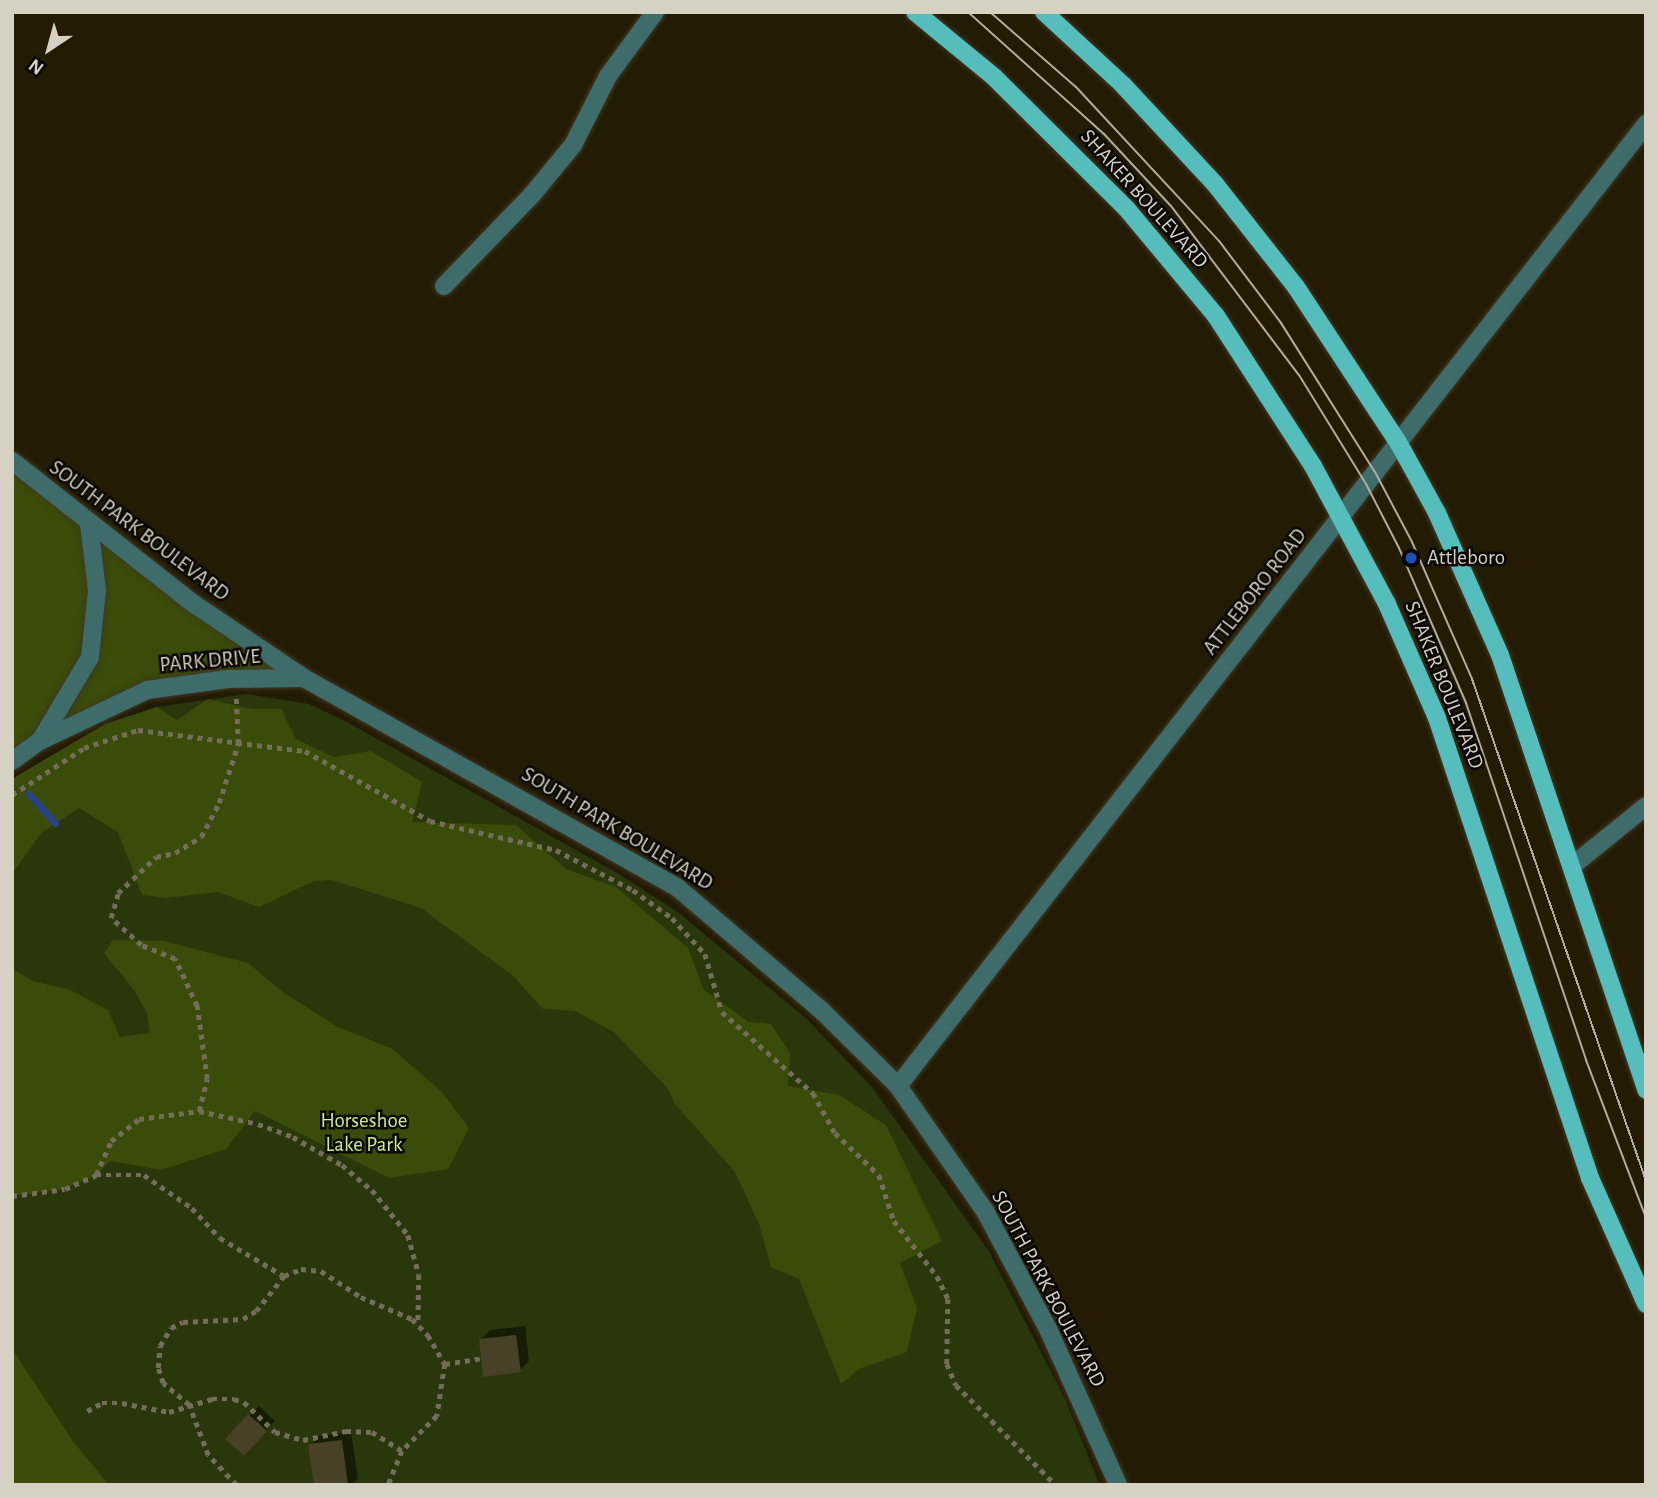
<!DOCTYPE html>
<html>
<head>
<meta charset="utf-8">
<style>
	body { margin:0 }
	#map { position:relative; width:1658px; height:1497px; overflow:hidden; background:#231b04; font-family:"Alegreya Sans",sans-serif }
	div>[style] { position:absolute }
	[style*='--x'] { left:calc(var(--x)*1px); top:calc(var(--y)*1px); width:calc(var(--w)*1px); rotate:calc(var(--a)*1deg) }
	.green>* { inset:0; background:#29370a }
	.forest>* { inset:0; background:#3a4c09 }
	.shadow>* { inset:0; background:#0007 }
	.stream>* { height:7px; margin:-3.5px; padding:0 3.5px; transform-origin:3.5px; border-radius:3.5px; background:#284384 }
	.building>* { inset:0; background:#484027 }
	.path>* { height:4.5px; margin-top:-2.25px; transform-origin:0; background:repeating-linear-gradient(90deg,#746d5a 0 5px,transparent 0 10px) }
	.roads { filter:drop-shadow(0 0 2px #403823) drop-shadow(0 0 2px #403823) }
	.minor>* { height:18px; margin:-9px; padding:0 9px; transform-origin:9px; border-radius:9px; background:#3d6c6a }
	.major>* { height:18px; margin:-9px; padding:0 9px; transform-origin:9px; border-radius:9px; background:#55bdbb }
	.tram>* { height:2px; margin:-1px; padding:0 1px; transform-origin:1px; border-radius:1px; background:#b2ac9c }
	.dots>* { width:19px; height:19px; translate:-50% -50%; box-sizing:border-box; border:4px solid #090601; border-radius:50% }
	span { translate:-50% -50%; white-space:nowrap; text-align:center; line-height:1.15; -webkit-text-stroke:5px #090601; paint-order:stroke }
	.street-label { font-size:21px; color:#d6d1c3 }
	.poi-label { font-size:21px; color:#d6d1c3 }
	.left { translate:0 -50%; text-align:left }
	.park-label { font-size:21px; color:#caf082 }
	.frame { position:absolute; inset:0; border:14px solid #d6d1c3; pointer-events:none }
	.north { position:absolute; left:14px; top:14px; width:70px; height:70px; -webkit-text-stroke:5px #090601; paint-order:stroke; rotate:216deg; font-size:19px; font-weight:700; line-height:28px; text-align:center; color:#d6d1c3 }
	.north::after { content:''; display:block; margin:auto; width:24px; height:32px; background:#d6d1c3; clip-path:polygon(50% 0,100% 100%,50% 72%,0 100%) }
</style>
</head>
<body>
<div id="map">
	<div class="green">
		<div style="clip-path:polygon(246px 694px,309px 704px,347px 722px,619px 874px,679px 913px,807px 1019px,872px 1087px,988px 1250px,1065px 1399px,1100px 1485px,12px 1485px,12px 779px,105px 724px,157px 707px)"></div>
	</div>
	<div class="forest">
		<div style="clip-path:polygon(12px 461px,304px 678px,147px 690px,12px 761px)"></div>
		<div style="clip-path:polygon(208px 699px,251px 709px,281px 709px,296px 739px,334px 757px,371px 751px,422px 782px,412px 822px,516px 825px,566px 869px,616px 887px,688px 948px,704px 990px,749px 1022px,771px 1024px,790px 1053px,788px 1086px,839px 1095px,886px 1125px,942px 1241px,900px 1263px,917px 1308px,907px 1352px,859px 1369px,841px 1384px,799px 1279px,771px 1267px,759px 1224px,735px 1172px,675px 1104px,668px 1089px,614px 1032px,575px 1011px,543px 1009px,513px 976px,421px 908px,332px 880px,314px 881px,259px 907px,218px 892px,166px 898px,142px 895px,118px 832px,79px 808px,41px 833px,12px 874px,12px 779px,105px 724px,157px 707px,177px 720px)"></div>
		<div style="clip-path:polygon(113px 940px,164px 941px,248px 963px,284px 993px,338px 1027px,391px 1048px,441px 1091px,469px 1128px,448px 1169px,389px 1178px,255px 1111px,226px 1149px,161px 1170px,110px 1161px,96px 1175px,65px 1189px,12px 1196px,12px 969px,33px 981px,70px 990px,108px 1010px,120px 1037px,150px 1033px,147px 1013px,134px 990px,104px 953px)"></div>
		<div style="clip-path:polygon(12px 1349px,73px 1441px,109px 1485px,12px 1485px)"></div>
	</div>
	<div class="shadow">
		<div style="clip-path:polygon(525px 1326px,529px 1361px,520px 1370px,481px 1340px,490px 1330px)"></div>
		<div style="clip-path:polygon(259px 1406px,275px 1421px,253px 1444px,228px 1439px)"></div>
		<div style="clip-path:polygon(351px 1432px,358px 1479px,351px 1485px,316px 1485px,310px 1445px,319px 1436px)"></div>
	</div>
	<div class="stream">
		<div style="--x:29;--y:794;--w:39;--a:48"></div>
	</div>
	<div class="building">
		<div style="clip-path:polygon(516px 1335px,521px 1372px,483px 1377px,479px 1339px)"></div>
		<div style="clip-path:polygon(248px 1414px,267px 1431px,244px 1456px,225px 1439px)"></div>
		<div style="clip-path:polygon(342px 1440px,348px 1485px,314px 1485px,308px 1444px)"></div>
	</div>
	<div class="path">
		<div style="--x:12;--y:795;--w:86;--a:-33.1"></div>
		<div style="--x:84;--y:748;--w:57;--a:-18.4"></div>
		<div style="--x:138;--y:730;--w:168;--a:7.2"></div>
		<div style="--x:305;--y:751;--w:143;--a:29.2"></div>
		<div style="--x:430;--y:821;--w:129;--a:13"></div>
		<div style="--x:556;--y:850;--w:87;--a:27.5"></div>
		<div style="--x:633;--y:890;--w:48;--a:35.7"></div>
		<div style="--x:672;--y:918;--w:49;--a:47.5"></div>
		<div style="--x:705;--y:954;--w:60;--a:73.7"></div>
		<div style="--x:722;--y:1012;--w:122;--a:41.7"></div>
		<div style="--x:813;--y:1093;--w:46;--a:61.2"></div>
		<div style="--x:835;--y:1133;--w:61;--a:43.7"></div>
		<div style="--x:879;--y:1175;--w:48;--a:71.9"></div>
		<div style="--x:894;--y:1221;--w:70;--a:52"></div>
		<div style="--x:937;--y:1276;--w:25;--a:64"></div>
		<div style="--x:948;--y:1299;--w:65;--a:90.9"></div>
		<div style="--x:947;--y:1364;--w:23;--a:67"></div>
		<div style="--x:956;--y:1385;--w:141;--a:45"></div>
		<div style="--x:199;--y:1111;--w:33;--a:-76"></div>
		<div style="--x:207;--y:1079;--w:74;--a:-97.8"></div>
		<div style="--x:197;--y:1006;--w:52;--a:-115.1"></div>
		<div style="--x:175;--y:959;--w:37;--a:-158"></div>
		<div style="--x:141;--y:945;--w:40;--a:-138"></div>
		<div style="--x:111;--y:918;--w:26;--a:-74"></div>
		<div style="--x:118;--y:893;--w:52;--a:-43.5"></div>
		<div style="--x:156;--y:857;--w:19;--a:-12"></div>
		<div style="--x:175;--y:853;--w:31;--a:-32"></div>
		<div style="--x:201;--y:837;--w:38;--a:-62"></div>
		<div style="--x:219;--y:803;--w:62;--a:-72.1"></div>
		<div style="--x:238;--y:744;--w:47;--a:-92.4"></div>
		<div style="--x:96;--y:1175;--w:37;--a:-66"></div>
		<div style="--x:111;--y:1141;--w:36;--a:-38"></div>
		<div style="--x:139;--y:1119;--w:61;--a:-7.6"></div>
		<div style="--x:199;--y:1111;--w:60;--a:12.4"></div>
		<div style="--x:258;--y:1124;--w:37;--a:20"></div>
		<div style="--x:293;--y:1137;--w:56;--a:29.7"></div>
		<div style="--x:342;--y:1165;--w:39;--a:40"></div>
		<div style="--x:372;--y:1190;--w:58;--a:51.3"></div>
		<div style="--x:408;--y:1235;--w:41;--a:74.6"></div>
		<div style="--x:419;--y:1275;--w:50;--a:91.1"></div>
		<div style="--x:12;--y:1196;--w:53;--a:-7.5"></div>
		<div style="--x:65;--y:1189;--w:34;--a:-24"></div>
		<div style="--x:96;--y:1175;--w:48;--a:0"></div>
		<div style="--x:144;--y:1175;--w:58;--a:34.5"></div>
		<div style="--x:192;--y:1208;--w:41;--a:47"></div>
		<div style="--x:220;--y:1238;--w:74;--a:30.7"></div>
		<div style="--x:445;--y:1364;--w:36;--a:-9"></div>
		<div style="--x:87;--y:1411;--w:17;--a:-28"></div>
		<div style="--x:102;--y:1403;--w:20;--a:0"></div>
		<div style="--x:122;--y:1403;--w:48;--a:10.8"></div>
		<div style="--x:169;--y:1412;--w:45;--a:-16.8"></div>
		<div style="--x:212;--y:1399;--w:22;--a:0"></div>
		<div style="--x:234;--y:1399;--w:10;--a:17"></div>
		<div style="--x:244;--y:1402;--w:43;--a:44.1"></div>
		<div style="--x:275;--y:1432;--w:29;--a:16"></div>
		<div style="--x:303;--y:1440;--w:44;--a:-11.8"></div>
		<div style="--x:346;--y:1431;--w:26;--a:2"></div>
		<div style="--x:372;--y:1432;--w:36;--a:32"></div>
		<div style="--x:236;--y:1485;--w:41;--a:-133"></div>
		<div style="--x:208;--y:1455;--w:53;--a:-110.8"></div>
		<div style="--x:189;--y:1405;--w:34;--a:-140"></div>
		<div style="--x:163;--y:1383;--w:16;--a:-108"></div>
		<div style="--x:158;--y:1368;--w:22;--a:-85"></div>
		<div style="--x:160;--y:1346;--w:21;--a:-59"></div>
		<div style="--x:171;--y:1328;--w:13;--a:-27"></div>
		<div style="--x:183;--y:1322;--w:60;--a:-2.9"></div>
		<div style="--x:243;--y:1319;--w:15;--a:-32"></div>
		<div style="--x:256;--y:1311;--w:45;--a:-51.3"></div>
		<div style="--x:284;--y:1276;--w:18;--a:-22"></div>
		<div style="--x:301;--y:1269;--w:20;--a:6"></div>
		<div style="--x:321;--y:1271;--w:48;--a:33"></div>
		<div style="--x:361;--y:1297;--w:56;--a:23.3"></div>
		<div style="--x:412;--y:1319;--w:23;--a:45"></div>
		<div style="--x:428;--y:1335;--w:34;--a:60"></div>
		<div style="--x:445;--y:1364;--w:53;--a:98.7"></div>
		<div style="--x:437;--y:1416;--w:49;--a:135"></div>
		<div style="--x:402;--y:1451;--w:37;--a:112"></div>
	</div>
	<div class="roads">
		<div class="minor">
			<div style="--x:444;--y:286;--w:125;--a:-46"></div>
			<div style="--x:531;--y:196;--w:66;--a:-50.5"></div>
			<div style="--x:573;--y:145;--w:77;--a:-63.1"></div>
			<div style="--x:608;--y:76;--w:79;--a:-53.7"></div>
			<div style="--x:12;--y:461;--w:231;--a:38.2"></div>
			<div style="--x:194;--y:604;--w:133;--a:33.9"></div>
			<div style="--x:304;--y:678;--w:429;--a:29.3"></div>
			<div style="--x:678;--y:888;--w:188;--a:40.5"></div>
			<div style="--x:821;--y:1010;--w:108;--a:44.6"></div>
			<div style="--x:898;--y:1086;--w:152;--a:55.2"></div>
			<div style="--x:985;--y:1211;--w:134;--a:61.9"></div>
			<div style="--x:1048;--y:1329;--w:171;--a:65.8"></div>
			<div style="--x:40;--y:741;--w:98;--a:-59.2"></div>
			<div style="--x:90;--y:657;--w:67;--a:-84"></div>
			<div style="--x:97;--y:590;--w:65;--a:-97"></div>
			<div style="--x:12;--y:761;--w:34;--a:-36"></div>
			<div style="--x:40;--y:741;--w:119;--a:-25.5"></div>
			<div style="--x:147;--y:690;--w:82;--a:-7.7"></div>
			<div style="--x:228;--y:679;--w:76;--a:-0.8"></div>
			<div style="--x:1572;--y:866;--w:95;--a:-39"></div>
			<div style="--x:898;--y:1086;--w:1219;--a:-52.13"></div>
		</div>
		<div class="major">
			<div style="--x:915;--y:12;--w:102;--a:39.4"></div>
			<div style="--x:994;--y:77;--w:186;--a:44.8"></div>
			<div style="--x:1126;--y:208;--w:141;--a:50.2"></div>
			<div style="--x:1216;--y:316;--w:179;--a:57.1"></div>
			<div style="--x:1313;--y:466;--w:157;--a:61.8"></div>
			<div style="--x:1387;--y:604;--w:124;--a:66.3"></div>
			<div style="--x:1437;--y:718;--w:485;--a:71.6"></div>
			<div style="--x:1590;--y:1178;--w:138;--a:66"></div>
			<div style="--x:1044;--y:12;--w:108;--a:42.7"></div>
			<div style="--x:1123;--y:85;--w:135;--a:47.1"></div>
			<div style="--x:1215;--y:184;--w:131;--a:51.8"></div>
			<div style="--x:1296;--y:287;--w:186;--a:56.7"></div>
			<div style="--x:1398;--y:442;--w:81;--a:61.2"></div>
			<div style="--x:1437;--y:513;--w:155;--a:66.1"></div>
			<div style="--x:1500;--y:655;--w:459;--a:71.4"></div>
		</div>
	</div>
	<div class="tram">
		<div style="--x:968;--y:12;--w:183;--a:41.9"></div>
		<div style="--x:1104;--y:134;--w:98;--a:47.1"></div>
		<div style="--x:1171;--y:206;--w:212;--a:52.9"></div>
		<div style="--x:1299;--y:375;--w:128;--a:58.4"></div>
		<div style="--x:1366;--y:484;--w:72;--a:62.7"></div>
		<div style="--x:1399;--y:548;--w:169;--a:66.6"></div>
		<div style="--x:1466;--y:703;--w:377;--a:71.4"></div>
		<div style="--x:1586;--y:1060;--w:169;--a:69.2"></div>
		<div style="--x:990;--y:12;--w:114;--a:41.1"></div>
		<div style="--x:1076;--y:87;--w:210;--a:47.1"></div>
		<div style="--x:1219;--y:241;--w:103;--a:52.9"></div>
		<div style="--x:1281;--y:323;--w:176;--a:57.8"></div>
		<div style="--x:1375;--y:472;--w:79;--a:62.1"></div>
		<div style="--x:1412;--y:542;--w:150;--a:66.3"></div>
		<div style="--x:1472;--y:679;--w:531;--a:70.88"></div>
	</div>
	<div class="dots">
		<div style="left:1411px;top:558px;background:#1a4fb4"></div>
	</div>
	<div class="street-label">
		<span style="left:1144px;top:199px;rotate:48deg">SHAKER BOULEVARD</span>
		<span style="left:139px;top:531px;rotate:37deg">SOUTH PARK BOULEVARD</span>
		<span style="left:1255px;top:592px;rotate:-52deg">ATTLEBORO ROAD</span>
		<span style="left:210px;top:661px;rotate:-5deg">PARK DRIVE</span>
		<span style="left:1444px;top:685px;rotate:68deg">SHAKER BOULEVARD</span>
		<span style="left:617px;top:829px;rotate:31deg">SOUTH PARK BOULEVARD</span>
		<span style="left:1048px;top:1289px;rotate:62deg">SOUTH PARK BOULEVARD</span>
	</div>
	<div class="poi-label">
		<span class="left" style="left:1427px;top:558px">Attleboro</span>
	</div>
	<div class="park-label">
		<span style="left:364px;top:1133px">Horseshoe<br>Lake Park</span>
	</div>
	<div class="frame"></div>
	<div class="north">N</div>
</div>
</body>
</html>
